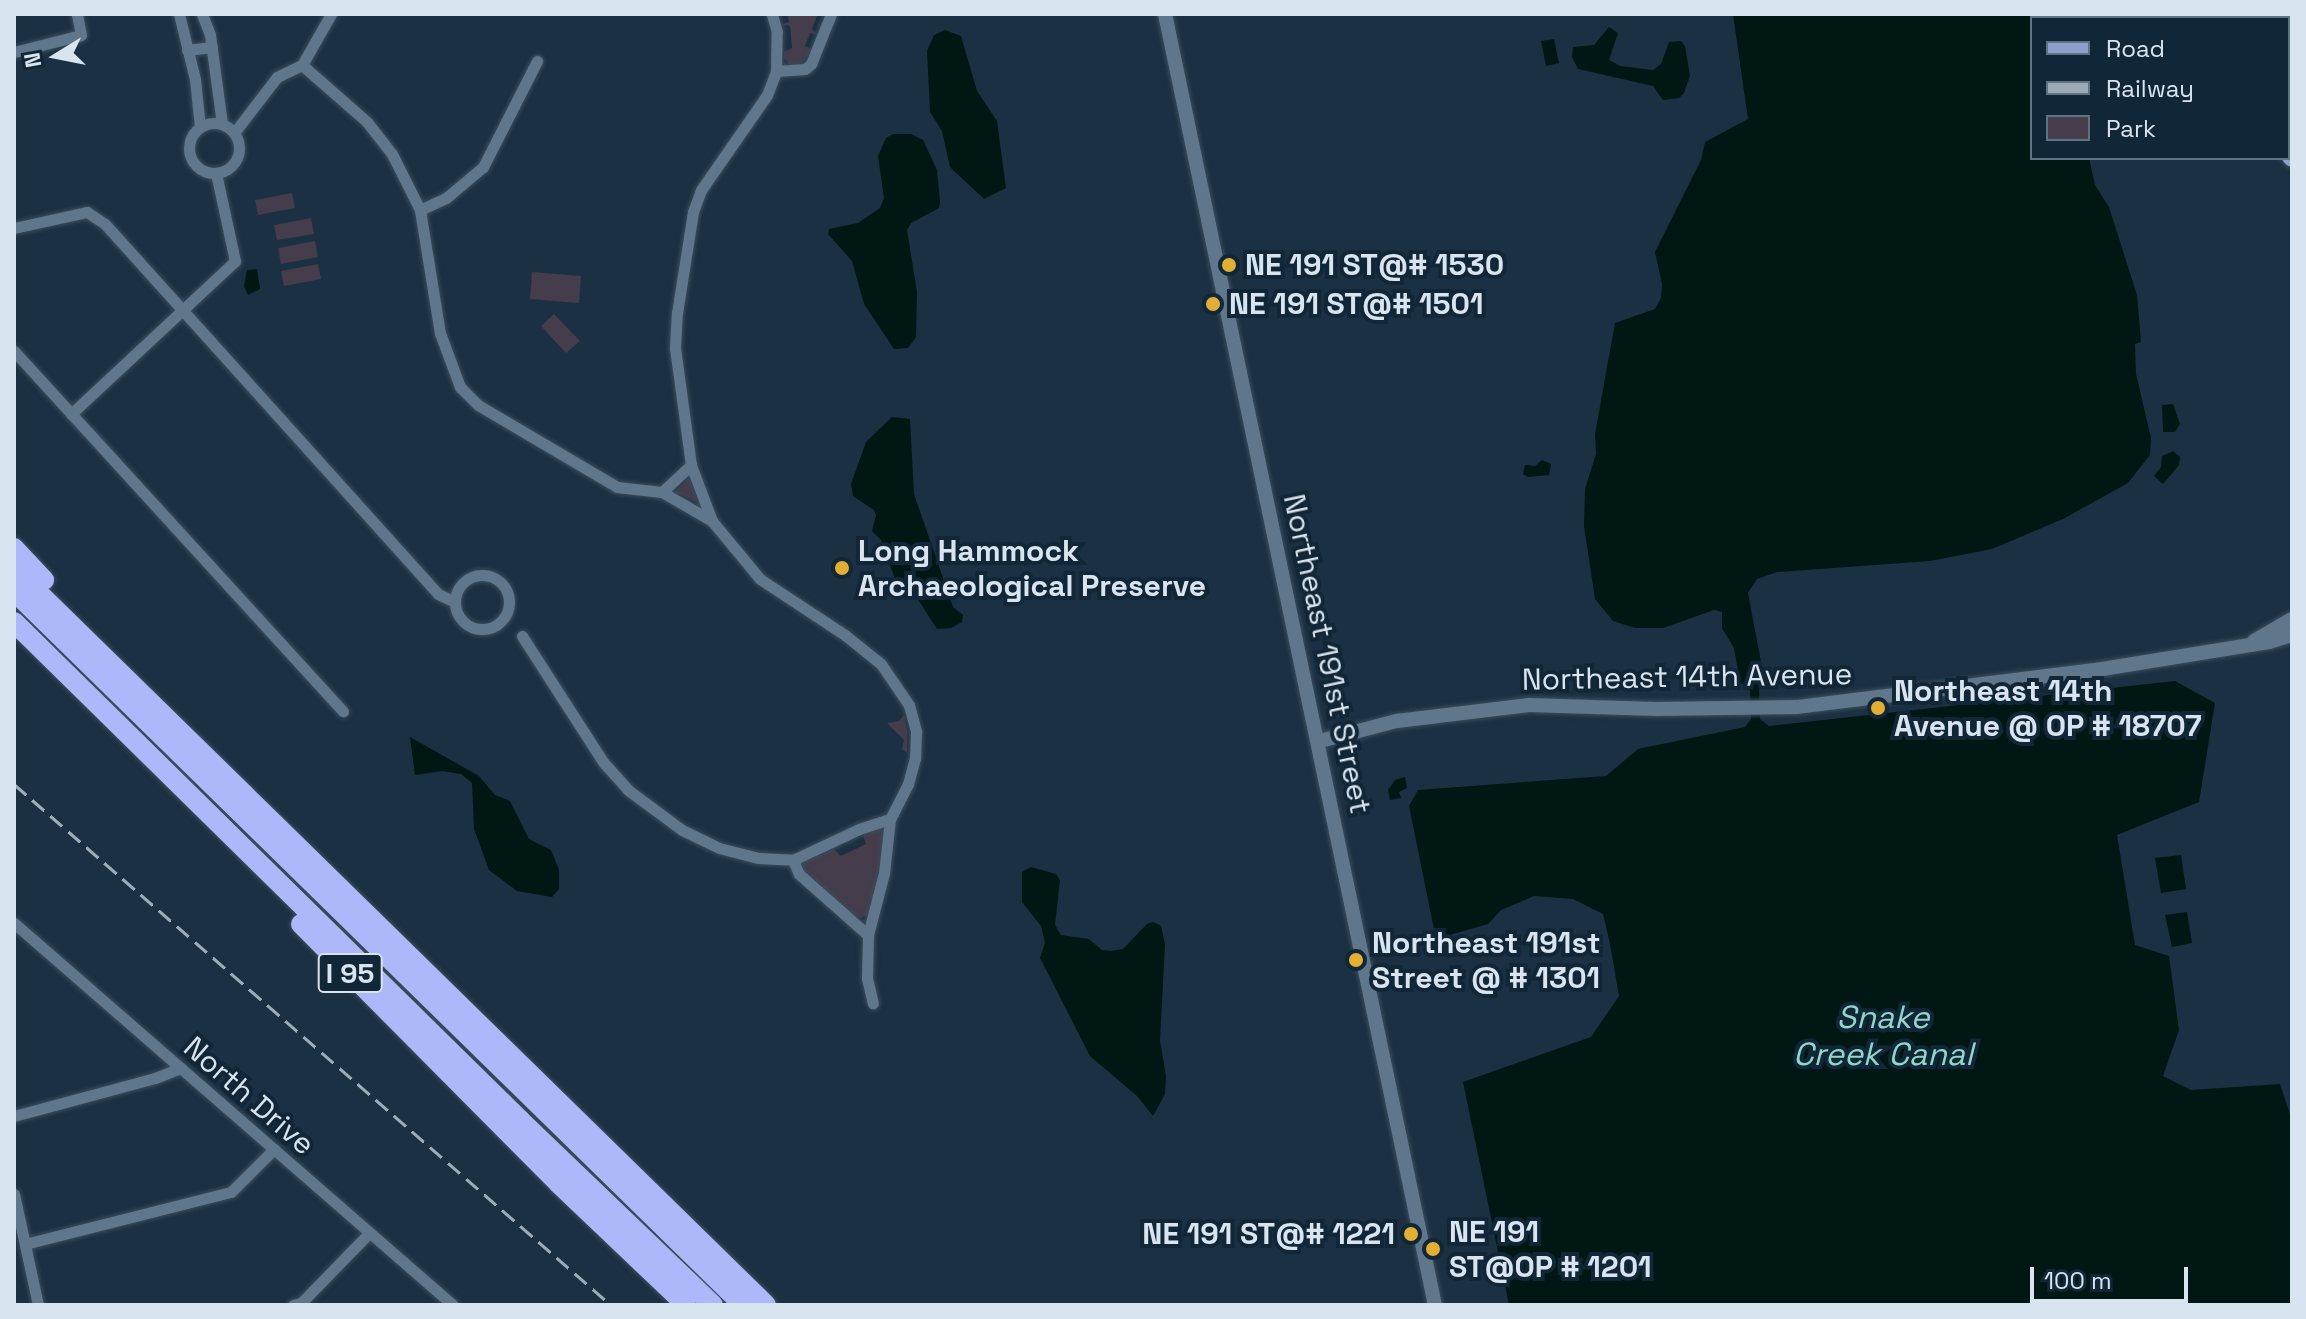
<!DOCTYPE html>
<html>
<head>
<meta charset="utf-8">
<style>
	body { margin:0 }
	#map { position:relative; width:2306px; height:1319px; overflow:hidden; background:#1b3042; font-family:"Space Grotesk",sans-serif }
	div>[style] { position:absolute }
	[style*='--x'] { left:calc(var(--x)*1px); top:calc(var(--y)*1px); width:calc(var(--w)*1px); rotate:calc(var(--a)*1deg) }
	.green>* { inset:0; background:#453c4c }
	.water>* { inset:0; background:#001713 }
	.roads { filter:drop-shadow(0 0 2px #3b4d5c) drop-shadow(0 0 2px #3b4d5c) }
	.minor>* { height:11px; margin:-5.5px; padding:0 5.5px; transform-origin:5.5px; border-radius:5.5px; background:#60778b }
	.minor>.ring { margin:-5.5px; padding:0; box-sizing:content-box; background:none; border:11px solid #60778b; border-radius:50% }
	.tertiary>* { height:14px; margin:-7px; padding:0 7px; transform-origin:7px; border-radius:7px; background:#60778b }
	.primary>* { height:18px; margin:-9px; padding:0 9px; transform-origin:9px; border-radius:9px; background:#8e9ece }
	.motorway>* { height:20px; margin:-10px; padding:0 10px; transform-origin:10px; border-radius:10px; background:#adb8fa }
	.rail>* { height:3px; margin-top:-1.5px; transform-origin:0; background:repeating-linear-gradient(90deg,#9cacb9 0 16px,transparent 0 24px) }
	.dots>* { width:22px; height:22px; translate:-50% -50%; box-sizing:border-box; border:4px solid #112637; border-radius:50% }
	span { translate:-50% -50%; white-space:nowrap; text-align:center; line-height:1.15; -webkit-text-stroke:8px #112637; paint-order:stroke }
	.shield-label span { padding:2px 6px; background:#112637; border:2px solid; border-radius:6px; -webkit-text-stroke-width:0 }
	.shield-label { font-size:28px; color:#d8e5f0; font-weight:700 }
	.poi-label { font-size:30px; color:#d8e5f0; font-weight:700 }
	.left { translate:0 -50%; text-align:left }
	.right { translate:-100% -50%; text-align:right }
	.street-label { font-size:30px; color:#d8e5f0 }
	.water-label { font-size:32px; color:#90d7c9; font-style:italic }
	.frame { position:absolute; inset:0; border:16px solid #d8e5f0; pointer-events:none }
	.legend { position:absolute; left:2030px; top:16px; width:260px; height:144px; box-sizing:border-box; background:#112637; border:2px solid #617281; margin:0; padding:10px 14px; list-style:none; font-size:24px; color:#d8e5f0 }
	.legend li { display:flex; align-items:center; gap:16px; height:40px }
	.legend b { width:40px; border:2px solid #617281 }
	.north { position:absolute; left:16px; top:16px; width:80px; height:80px; -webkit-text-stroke:6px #112637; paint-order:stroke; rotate:260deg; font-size:22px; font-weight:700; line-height:32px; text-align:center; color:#d8e5f0 }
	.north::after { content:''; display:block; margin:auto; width:28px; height:36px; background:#d8e5f0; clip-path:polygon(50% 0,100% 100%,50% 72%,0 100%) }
	.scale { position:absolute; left:2030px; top:1267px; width:158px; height:36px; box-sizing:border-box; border:4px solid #d8e5f0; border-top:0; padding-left:10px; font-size:24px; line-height:28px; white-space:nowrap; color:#d8e5f0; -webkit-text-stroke:6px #112637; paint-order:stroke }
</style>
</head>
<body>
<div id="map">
	<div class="green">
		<div style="clip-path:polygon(787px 14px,818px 14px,812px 29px,818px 35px,810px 33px,805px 46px,812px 49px,801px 65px,790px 65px,784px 58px,784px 52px,792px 48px,790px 26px,781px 25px,789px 22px)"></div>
		<div style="clip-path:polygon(292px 193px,295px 208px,258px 215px,255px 200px)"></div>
		<div style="clip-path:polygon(311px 218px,314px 234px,277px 240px,274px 225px)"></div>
		<div style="clip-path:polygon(315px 241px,318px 257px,281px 264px,278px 248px)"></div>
		<div style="clip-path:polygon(318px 264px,321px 279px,284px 286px,281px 271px)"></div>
		<div style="clip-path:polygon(532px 272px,581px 276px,579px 303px,530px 299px)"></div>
		<div style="clip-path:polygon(554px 314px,580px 341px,566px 353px,541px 326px)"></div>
		<div style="clip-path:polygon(689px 478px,697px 498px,697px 502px,675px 492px)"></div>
		<div style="clip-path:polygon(904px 715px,907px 730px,907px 753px,902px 749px,904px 740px,887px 723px,899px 721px)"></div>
		<div style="clip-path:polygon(877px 828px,884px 831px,877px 885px,868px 916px,857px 918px,804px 870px,802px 863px,834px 849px,841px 856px,866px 844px,863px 835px)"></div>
	</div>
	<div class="water">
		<div style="clip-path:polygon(1733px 14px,2035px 14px,2043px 18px,2032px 18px,2032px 158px,2089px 158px,2095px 185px,2109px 207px,2137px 295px,2141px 342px,2135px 344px,2136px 374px,2151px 438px,2150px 455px,2128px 483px,2063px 519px,1992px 549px,1930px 561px,1777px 572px,1757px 579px,1748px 593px,1765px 683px,1759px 690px,1760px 719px,1769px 726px,2175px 681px,2215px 703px,2199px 802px,2117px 835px,2135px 945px,2169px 956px,2179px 1030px,2163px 1076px,2191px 1090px,2280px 1084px,2292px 1120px,2292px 1305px,1509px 1305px,1463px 1082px,1591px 1037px,1619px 996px,1610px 944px,1603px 914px,1573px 899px,1534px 896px,1501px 910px,1488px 924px,1436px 939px,1409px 806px,1418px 790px,1606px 776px,1638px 749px,1745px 727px,1751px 719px,1750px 691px,1740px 682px,1734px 648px,1722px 628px,1722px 612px,1714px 610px,1663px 628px,1635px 628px,1613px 621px,1595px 599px,1584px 526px,1585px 489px,1596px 454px,1595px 434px,1615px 323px,1655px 309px,1661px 298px,1662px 284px,1655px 252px,1701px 160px,1705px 142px,1748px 119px)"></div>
		<div style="clip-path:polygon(1609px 27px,1618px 33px,1609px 60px,1620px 66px,1653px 70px,1661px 64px,1669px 42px,1681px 41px,1685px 46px,1690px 76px,1684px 93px,1679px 98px,1663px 100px,1653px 86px,1578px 69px,1572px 57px,1573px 47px,1594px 45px)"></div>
		<div style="clip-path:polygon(945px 30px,961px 36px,977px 91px,997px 121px,1006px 188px,984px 199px,950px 167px,942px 131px,930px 112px,927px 51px,934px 35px)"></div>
		<div style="clip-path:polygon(1554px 39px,1559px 63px,1546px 66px,1541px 41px)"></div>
		<div style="clip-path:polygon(893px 134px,911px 134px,923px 140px,937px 170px,940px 202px,939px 208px,911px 223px,907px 230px,917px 292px,916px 337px,908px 348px,894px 349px,864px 304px,852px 261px,828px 234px,829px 229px,858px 223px,880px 208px,884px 198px,878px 156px,886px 138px)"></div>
		<div style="clip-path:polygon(257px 269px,260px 289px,248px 295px,244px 286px,247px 270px)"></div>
		<div style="clip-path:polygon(2173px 404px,2180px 424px,2175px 432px,2163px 432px,2162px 405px)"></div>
		<div style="clip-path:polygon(892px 417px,910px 419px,914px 494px,953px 607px,963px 615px,962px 622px,951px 628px,937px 629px,917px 598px,896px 582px,881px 540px,872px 531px,876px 515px,874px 510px,853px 496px,851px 484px,866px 442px)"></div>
		<div style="clip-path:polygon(2173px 451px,2180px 457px,2179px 465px,2163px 484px,2154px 476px,2161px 467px,2162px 456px)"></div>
		<div style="clip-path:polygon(1542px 460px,1551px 464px,1549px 475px,1528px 477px,1523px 474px,1525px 465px,1535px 466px)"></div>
		<div style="clip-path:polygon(410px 737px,479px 776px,495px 795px,510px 801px,529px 839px,551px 850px,559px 870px,559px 889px,552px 897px,517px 891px,489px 870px,474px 829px,472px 783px,461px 774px,442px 771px,415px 775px)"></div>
		<div style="clip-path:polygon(1405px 777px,1407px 788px,1399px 792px,1401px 798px,1390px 800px,1388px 790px,1395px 780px)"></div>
		<div style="clip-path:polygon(2181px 855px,2186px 889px,2161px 893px,2155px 858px)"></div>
		<div style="clip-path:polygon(1031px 867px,1056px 874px,1060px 880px,1055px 925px,1061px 935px,1089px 939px,1102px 950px,1111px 951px,1123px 949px,1147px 924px,1153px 922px,1161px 926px,1165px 944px,1160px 1041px,1166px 1076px,1165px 1094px,1153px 1116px,1137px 1096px,1090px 1056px,1040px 958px,1045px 943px,1041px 926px,1022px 902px,1022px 872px)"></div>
		<div style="clip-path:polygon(2187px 912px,2192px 943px,2172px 947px,2165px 915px)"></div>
	</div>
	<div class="roads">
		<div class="minor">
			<div style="--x:179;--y:14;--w:67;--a:76.2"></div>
			<div style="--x:195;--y:79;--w:48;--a:84.1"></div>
			<div style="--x:202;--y:14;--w:22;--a:69"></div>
			<div style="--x:210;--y:35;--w:90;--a:82.3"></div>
			<div style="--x:187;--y:50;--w:25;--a:-7"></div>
			<div style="--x:14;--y:52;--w:69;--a:-14.2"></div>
			<div style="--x:81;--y:35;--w:21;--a:-101"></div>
			<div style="--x:302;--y:65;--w:86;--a:41.2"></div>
			<div style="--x:367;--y:122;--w:41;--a:52"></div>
			<div style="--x:392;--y:154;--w:63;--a:63.4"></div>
			<div style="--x:420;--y:210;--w:125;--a:80.8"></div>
			<div style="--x:440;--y:333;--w:58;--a:69.7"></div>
			<div style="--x:460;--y:387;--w:25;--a:45"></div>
			<div style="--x:478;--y:405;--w:161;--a:30.5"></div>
			<div style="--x:617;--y:487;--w:45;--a:6.3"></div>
			<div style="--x:662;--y:492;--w:40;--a:-43"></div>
			<div style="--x:302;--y:65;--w:59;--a:-60.4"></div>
			<div style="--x:776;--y:71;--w:29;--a:-4"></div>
			<div style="--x:805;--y:69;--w:8;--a:-40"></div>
			<div style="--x:811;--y:64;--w:54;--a:-68.2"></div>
			<div class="ring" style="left:189px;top:123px;width:39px;height:39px"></div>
			<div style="--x:234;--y:133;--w:71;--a:-52.5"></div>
			<div style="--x:277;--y:77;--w:28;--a:-26"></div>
			<div style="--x:420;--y:210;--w:29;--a:-25"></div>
			<div style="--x:446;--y:198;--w:48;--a:-40"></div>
			<div style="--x:483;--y:167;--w:119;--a:-63"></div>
			<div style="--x:14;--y:228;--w:75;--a:-12.4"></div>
			<div style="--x:87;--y:212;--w:22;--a:34"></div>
			<div style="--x:105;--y:224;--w:498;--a:48"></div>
			<div style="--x:438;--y:594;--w:19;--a:25"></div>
			<div style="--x:14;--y:351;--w:488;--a:47.6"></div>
			<div style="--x:71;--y:414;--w:224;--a:-43"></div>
			<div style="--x:235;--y:261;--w:90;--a:-102.2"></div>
			<div style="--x:662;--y:492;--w:58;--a:30.1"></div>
			<div style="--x:712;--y:521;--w:75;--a:50.4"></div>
			<div style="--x:760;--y:579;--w:102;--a:33.4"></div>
			<div style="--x:845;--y:635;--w:46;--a:38.9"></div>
			<div style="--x:881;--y:664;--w:50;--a:55.7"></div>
			<div style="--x:909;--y:705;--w:28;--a:75"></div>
			<div style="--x:916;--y:732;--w:26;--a:92"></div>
			<div style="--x:915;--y:758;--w:27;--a:105"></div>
			<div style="--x:908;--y:784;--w:39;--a:117"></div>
			<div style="--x:890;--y:819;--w:54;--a:96.3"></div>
			<div style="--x:884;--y:873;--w:64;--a:104.5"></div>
			<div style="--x:868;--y:935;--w:43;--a:91.3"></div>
			<div style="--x:867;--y:978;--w:26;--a:77"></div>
			<div style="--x:712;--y:521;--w:60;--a:-110.6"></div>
			<div style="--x:691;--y:465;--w:118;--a:-97.8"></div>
			<div style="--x:675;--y:348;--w:35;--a:-87"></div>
			<div style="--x:677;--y:313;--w:102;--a:-81"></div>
			<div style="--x:693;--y:212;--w:23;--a:-70"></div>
			<div style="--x:701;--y:190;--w:116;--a:-55.2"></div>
			<div style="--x:767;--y:95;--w:26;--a:-69"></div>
			<div style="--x:776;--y:71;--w:39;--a:-89"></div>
			<div style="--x:777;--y:32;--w:19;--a:-106"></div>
			<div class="ring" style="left:455px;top:575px;width:43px;height:43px"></div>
			<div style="--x:522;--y:636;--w:151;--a:57.2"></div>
			<div style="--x:604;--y:763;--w:36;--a:48"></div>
			<div style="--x:628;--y:790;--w:67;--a:36.5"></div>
			<div style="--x:682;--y:830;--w:41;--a:25.9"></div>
			<div style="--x:719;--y:848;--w:40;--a:14.4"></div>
			<div style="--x:758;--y:858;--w:35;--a:3"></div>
			<div style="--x:793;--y:860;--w:73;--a:-25.2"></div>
			<div style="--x:859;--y:829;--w:33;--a:-18"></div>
			<div style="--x:793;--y:860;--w:15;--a:67"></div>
			<div style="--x:799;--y:874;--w:92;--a:41.5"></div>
			<div style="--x:14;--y:923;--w:582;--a:41.03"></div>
			<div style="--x:14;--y:1116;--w:146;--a:-15.1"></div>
			<div style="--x:155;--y:1078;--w:28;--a:-21"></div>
			<div style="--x:14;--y:1194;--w:114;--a:77.8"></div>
			<div style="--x:25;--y:1244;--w:212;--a:-14.2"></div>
			<div style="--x:231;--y:1192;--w:61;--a:-45"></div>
			<div style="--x:293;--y:1305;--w:8;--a:-14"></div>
			<div style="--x:301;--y:1303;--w:98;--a:-45.8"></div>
		</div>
		<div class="tertiary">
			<div style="--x:1165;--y:14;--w:1319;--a:78.19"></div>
			<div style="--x:2254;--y:641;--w:44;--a:-30.1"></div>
			<div style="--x:1320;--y:741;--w:80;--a:-14.6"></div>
			<div style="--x:1397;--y:721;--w:133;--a:-6.9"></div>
			<div style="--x:1529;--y:705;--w:127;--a:1.8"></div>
			<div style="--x:1656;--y:709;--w:141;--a:-0.8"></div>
			<div style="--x:1797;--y:707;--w:301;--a:-7.1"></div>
			<div style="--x:2096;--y:670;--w:175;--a:-9.2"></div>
			<div style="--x:2269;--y:642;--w:24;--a:-17"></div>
		</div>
		<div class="primary">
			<div style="--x:2197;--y:14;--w:4;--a:63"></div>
			<div style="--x:2222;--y:14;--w:5;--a:53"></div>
			<div style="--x:2288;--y:113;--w:7;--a:56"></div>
			<div style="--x:2288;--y:152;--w:7;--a:56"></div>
		</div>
		<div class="motorway">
			<div style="--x:14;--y:548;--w:44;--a:46.8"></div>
			<div style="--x:14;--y:569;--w:1052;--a:44.38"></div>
			<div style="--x:14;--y:591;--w:1020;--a:44.4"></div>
			<div style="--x:14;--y:622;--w:710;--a:44.54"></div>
			<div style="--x:520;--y:1120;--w:267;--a:43.8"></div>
			<div style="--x:301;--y:924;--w:365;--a:45.2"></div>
			<div style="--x:558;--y:1183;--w:177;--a:43.6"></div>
		</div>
	</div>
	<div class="rail">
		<div style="--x:14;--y:784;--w:792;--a:41.11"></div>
	</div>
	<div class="dots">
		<div style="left:1229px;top:265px;background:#e2af34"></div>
		<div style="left:1213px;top:304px;background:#e2af34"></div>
		<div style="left:842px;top:568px;background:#e2af34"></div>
		<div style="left:1878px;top:708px;background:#e2af34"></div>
		<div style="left:1356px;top:960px;background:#e2af34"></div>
		<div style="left:1411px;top:1234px;background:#e2af34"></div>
		<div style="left:1433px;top:1249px;background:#e2af34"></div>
	</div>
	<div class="shield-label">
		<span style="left:350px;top:973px">I 95</span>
	</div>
	<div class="poi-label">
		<span class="left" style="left:1245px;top:265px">NE 191 ST@# 1530</span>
		<span class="left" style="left:1229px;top:304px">NE 191 ST@# 1501</span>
		<span class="left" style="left:858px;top:568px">Long Hammock<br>Archaeological Preserve</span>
		<span class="left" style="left:1894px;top:708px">Northeast 14th<br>Avenue @ OP # 18707</span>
		<span class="left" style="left:1372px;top:960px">Northeast 191st<br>Street @ # 1301</span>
		<span class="left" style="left:1449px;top:1249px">NE 191<br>ST@OP # 1201</span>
		<span class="right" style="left:1395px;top:1234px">NE 191 ST@# 1221</span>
	</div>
	<div class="street-label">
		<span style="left:1327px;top:654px;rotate:78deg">Northeast 191st Street</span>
		<span style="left:1687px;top:677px;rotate:-1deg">Northeast 14th Avenue</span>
		<span style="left:249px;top:1096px;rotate:41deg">North Drive</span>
	</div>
	<div class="water-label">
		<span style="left:1883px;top:1036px">Snake<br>Creek Canal</span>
	</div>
	<div class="frame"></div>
	<ul class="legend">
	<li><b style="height:10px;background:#8e9ece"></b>Road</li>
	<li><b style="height:10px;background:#9cacb9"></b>Railway</li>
	<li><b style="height:22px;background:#453c4c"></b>Park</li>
	</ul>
	<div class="north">N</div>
	<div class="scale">100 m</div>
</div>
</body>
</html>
